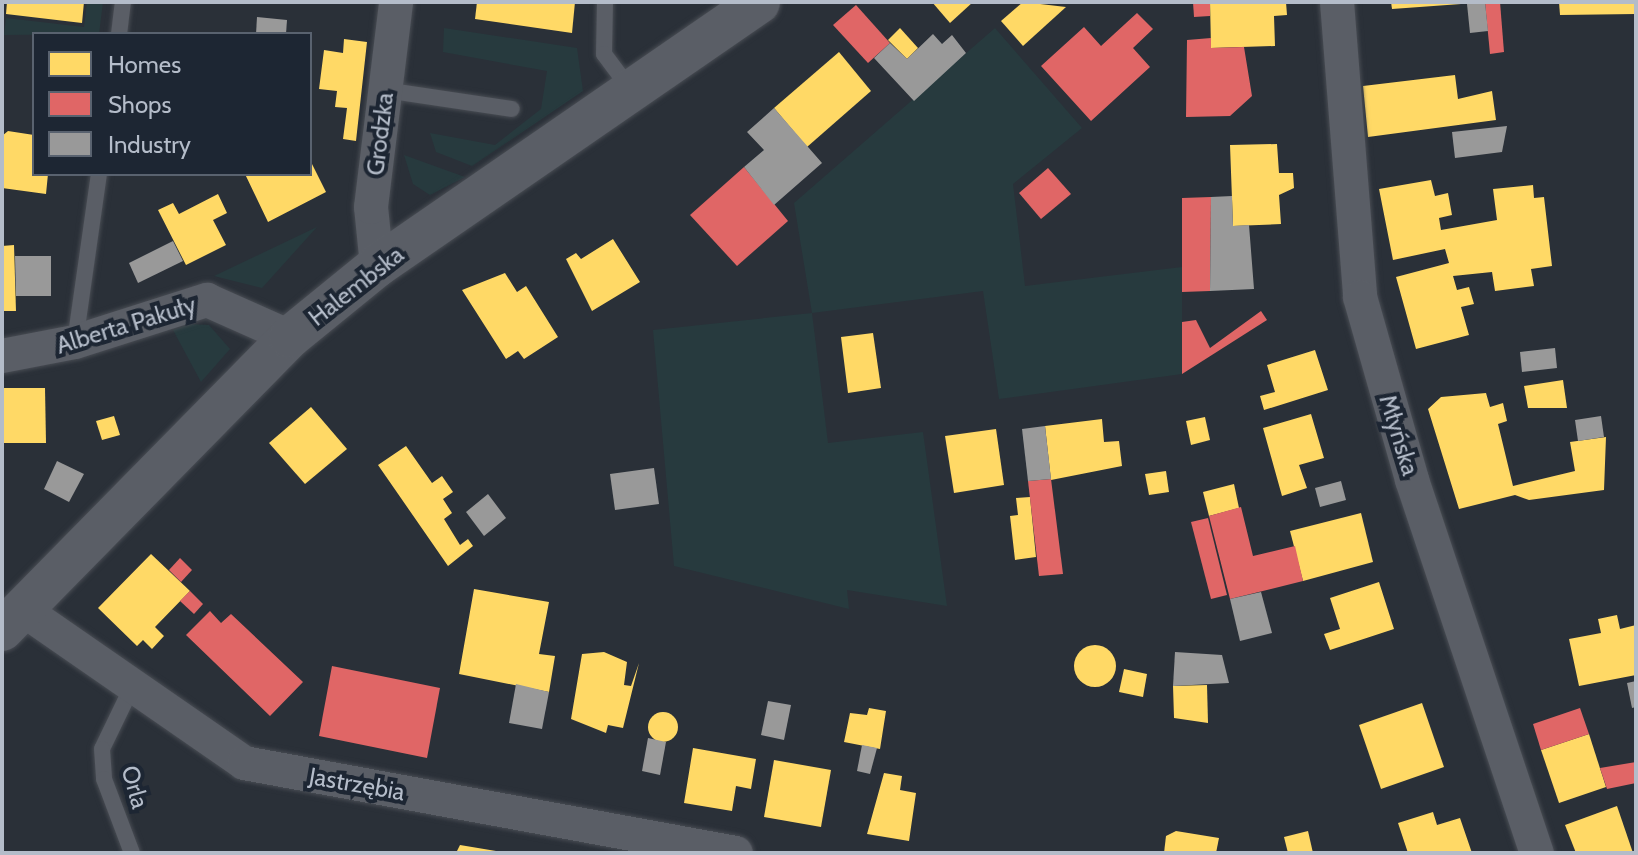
<!DOCTYPE html>
<html>
<head>
<meta charset="utf-8">
<style>
	body { margin:0 }
	#map { position:relative; width:1638px; height:855px; overflow:hidden; background:#2a3038; font-family:Cabin,sans-serif }
	div>[style] { position:absolute }
	[style*='--x'] { left:calc(var(--x)*1px); top:calc(var(--y)*1px); width:calc(var(--w)*1px); rotate:calc(var(--a)*1deg) }
	.green>* { inset:0; background:#273a3e }
	.homes>* { inset:0; background:#ffd966 }
	.round { border-radius:50% }
	.shops>* { inset:0; background:#e06666 }
	.industry>* { inset:0; background:#999 }
	.roads { filter:drop-shadow(0 0 2px #484c53) drop-shadow(0 0 2px #484c53) }
	.service>* { height:16px; margin:-8px; padding:0 8px; transform-origin:8px; border-radius:8px; background:#5a5e66 }
	.minor>* { height:34px; margin:-17px; padding:0 17px; transform-origin:17px; border-radius:17px; background:#5a5e66 }
	.tertiary>* { height:42px; margin:-21px; padding:0 21px; transform-origin:21px; border-radius:21px; background:#5a5e66 }
	span { translate:-50% -50%; white-space:nowrap; text-align:center; line-height:1.15; -webkit-text-stroke:8px #1d2633; paint-order:stroke }
	.street-label { font-size:24px; color:#b4bcc9 }
	.frame { position:absolute; inset:0; border:4px solid #b4bcc9; pointer-events:none }
	.legend { position:absolute; left:32px; top:32px; width:280px; height:144px; box-sizing:border-box; background:#1d2633; border:2px solid #59626f; margin:0; padding:10px 14px; list-style:none; font-size:24px; color:#b4bcc9 }
	.legend li { display:flex; align-items:center; gap:16px; height:40px }
	.legend b { width:40px; border:2px solid #59626f }
</style>
</head>
<body>
<div id="map">
	<div class="green">
		<div style="clip-path:polygon(87px 2px,103px 2px,99px 34px,4px 35px,6px 18px,84px 27px)"></div>
		<div style="clip-path:polygon(444px 28px,577px 48px,583px 91px,472px 166px,436px 152px,430px 133px,495px 145px,541px 109px,547px 71px,443px 52px)"></div>
		<div style="clip-path:polygon(995px 28px,1082px 128px,1013px 184px,1025px 286px,1182px 267px,1182px 374px,999px 399px,983px 291px,812px 313px,828px 443px,923px 432px,947px 606px,847px 590px,849px 609px,674px 566px,653px 330px,812px 313px,794px 203px)"></div>
		<div style="clip-path:polygon(404px 155px,465px 177px,430px 195px,413px 184px)"></div>
		<div style="clip-path:polygon(317px 227px,262px 288px,214px 276px)"></div>
		<div style="clip-path:polygon(189px 324px,209px 325px,230px 349px,201px 382px,173px 330px)"></div>
	</div>
	<div class="homes">
		<div style="clip-path:polygon(7px 2px,84px 2px,82px 23px,6px 14px)"></div>
		<div style="clip-path:polygon(477px 2px,575px 2px,572px 33px,475px 19px)"></div>
		<div style="clip-path:polygon(932px 2px,973px 2px,950px 23px)"></div>
		<div style="clip-path:polygon(1023px 2px,1066px 7px,1023px 46px,1001px 21px)"></div>
		<div style="clip-path:polygon(1210px 2px,1286px 2px,1287px 15px,1274px 16px,1275px 46px,1211px 48px)"></div>
		<div style="clip-path:polygon(1391px 2px,1461px 2px,1461px 4px,1392px 9px)"></div>
		<div style="clip-path:polygon(1559px 2px,1636px 4px,1636px 14px,1560px 15px)"></div>
		<div style="clip-path:polygon(900px 28px,918px 48px,907px 59px,888px 40px)"></div>
		<div style="clip-path:polygon(344px 39px,367px 42px,356px 141px,343px 139px,347px 108px,335px 107px,337px 91px,319px 89px,324px 50px,343px 53px)"></div>
		<div style="clip-path:polygon(839px 52px,871px 91px,807px 147px,774px 108px)"></div>
		<div style="clip-path:polygon(1455px 75px,1458px 99px,1492px 91px,1496px 120px,1368px 137px,1363px 86px)"></div>
		<div style="clip-path:polygon(8px 131px,34px 135px,34px 174px,48px 174px,46px 194px,2px 188px,2px 136px)"></div>
		<div style="clip-path:polygon(1277px 144px,1279px 173px,1293px 173px,1294px 188px,1279px 195px,1281px 224px,1233px 226px,1230px 145px)"></div>
		<div style="clip-path:polygon(310px 160px,326px 192px,268px 222px,245px 174px,310px 174px)"></div>
		<div style="clip-path:polygon(1431px 180px,1435px 196px,1448px 193px,1452px 215px,1439px 218px,1441px 230px,1497px 220px,1493px 189px,1533px 185px,1534px 198px,1544px 197px,1552px 266px,1531px 269px,1534px 286px,1495px 291px,1492px 272px,1453px 276px,1457px 290px,1469px 287px,1474px 304px,1461px 307px,1469px 335px,1416px 349px,1396px 277px,1449px 263px,1445px 249px,1393px 260px,1379px 189px)"></div>
		<div style="clip-path:polygon(218px 194px,227px 213px,213px 220px,226px 245px,186px 265px,158px 210px,173px 203px,179px 214px)"></div>
		<div style="clip-path:polygon(613px 239px,640px 282px,592px 311px,566px 259px,576px 253px,581px 259px)"></div>
		<div style="clip-path:polygon(14px 245px,16px 311px,2px 311px,2px 246px)"></div>
		<div style="clip-path:polygon(505px 273px,517px 292px,526px 286px,558px 337px,524px 359px,518px 351px,506px 359px,462px 290px)"></div>
		<div style="clip-path:polygon(873px 333px,881px 388px,848px 393px,841px 337px)"></div>
		<div style="clip-path:polygon(1315px 350px,1328px 390px,1264px 410px,1260px 396px,1275px 392px,1267px 365px)"></div>
		<div style="clip-path:polygon(1563px 380px,1567px 408px,1528px 408px,1524px 386px)"></div>
		<div style="clip-path:polygon(2px 388px,45px 388px,46px 443px,2px 443px)"></div>
		<div style="clip-path:polygon(1486px 393px,1490px 407px,1503px 403px,1507px 421px,1498px 424px,1513px 486px,1575px 471px,1570px 442px,1606px 437px,1604px 490px,1529px 500px,1515px 495px,1459px 509px,1428px 409px,1441px 397px)"></div>
		<div style="clip-path:polygon(311px 407px,347px 449px,305px 484px,269px 443px)"></div>
		<div style="clip-path:polygon(1311px 414px,1324px 458px,1299px 465px,1307px 488px,1282px 496px,1263px 428px)"></div>
		<div style="clip-path:polygon(114px 416px,120px 435px,102px 440px,96px 421px)"></div>
		<div style="clip-path:polygon(1205px 417px,1210px 440px,1191px 445px,1186px 421px)"></div>
		<div style="clip-path:polygon(1102px 419px,1104px 442px,1119px 441px,1122px 466px,1051px 480px,1045px 426px)"></div>
		<div style="clip-path:polygon(996px 429px,1004px 485px,954px 493px,945px 436px)"></div>
		<div style="clip-path:polygon(406px 446px,432px 483px,442px 476px,453px 492px,443px 499px,452px 513px,444px 519px,460px 545px,468px 539px,473px 546px,448px 566px,378px 465px)"></div>
		<div style="clip-path:polygon(1166px 471px,1169px 492px,1149px 495px,1145px 474px)"></div>
		<div style="clip-path:polygon(1234px 484px,1239px 508px,1209px 516px,1203px 492px)"></div>
		<div style="clip-path:polygon(1030px 497px,1036px 557px,1015px 560px,1010px 516px,1018px 515px,1016px 498px)"></div>
		<div style="clip-path:polygon(1361px 513px,1373px 562px,1303px 581px,1290px 531px)"></div>
		<div style="clip-path:polygon(151px 554px,190px 591px,155px 627px,164px 636px,152px 649px,143px 640px,137px 646px,98px 608px)"></div>
		<div style="clip-path:polygon(1379px 582px,1394px 629px,1330px 650px,1324px 634px,1340px 629px,1330px 598px)"></div>
		<div style="clip-path:polygon(474px 589px,549px 602px,539px 654px,555px 656px,549px 692px,459px 674px)"></div>
		<div style="clip-path:polygon(1617px 615px,1620px 629px,1636px 625px,1636px 675px,1579px 686px,1569px 639px,1601px 633px,1598px 619px)"></div>
		<div class="round" style="left:1074px;top:645px;width:42px;height:42px"></div>
		<div style="clip-path:polygon(604px 652px,627px 662px,624px 685px,631px 686px,639px 663px,623px 728px,608px 725px,606px 733px,571px 719px,582px 654px)"></div>
		<div style="clip-path:polygon(1124px 669px,1147px 674px,1143px 697px,1119px 692px)"></div>
		<div style="clip-path:polygon(1207px 685px,1208px 723px,1174px 718px,1173px 686px)"></div>
		<div style="clip-path:polygon(1422px 703px,1444px 767px,1381px 789px,1359px 725px)"></div>
		<div style="clip-path:polygon(869px 708px,886px 711px,880px 749px,844px 742px,850px 713px,867px 715px)"></div>
		<div class="round" style="left:648px;top:712px;width:30px;height:30px"></div>
		<div style="clip-path:polygon(1589px 734px,1606px 787px,1559px 803px,1541px 750px)"></div>
		<div style="clip-path:polygon(693px 748px,756px 759px,751px 789px,736px 786px,732px 811px,684px 803px)"></div>
		<div style="clip-path:polygon(774px 760px,831px 770px,821px 827px,764px 817px)"></div>
		<div style="clip-path:polygon(884px 773px,902px 776px,900px 790px,916px 793px,909px 841px,867px 834px)"></div>
		<div style="clip-path:polygon(1617px 806px,1633px 853px,1576px 853px,1565px 825px)"></div>
		<div style="clip-path:polygon(1433px 812px,1437px 825px,1460px 818px,1472px 853px,1408px 853px,1398px 823px)"></div>
		<div style="clip-path:polygon(1176px 831px,1219px 838px,1216px 853px,1164px 853px,1166px 836px)"></div>
		<div style="clip-path:polygon(1308px 831px,1313px 853px,1288px 853px,1284px 837px)"></div>
		<div style="clip-path:polygon(460px 845px,496px 851px,496px 853px,456px 853px)"></div>
	</div>
	<div class="shops">
		<div style="clip-path:polygon(1193px 2px,1210px 2px,1210px 16px,1194px 17px)"></div>
		<div style="clip-path:polygon(1485px 2px,1500px 2px,1504px 52px,1490px 54px)"></div>
		<div style="clip-path:polygon(856px 5px,890px 43px,868px 63px,833px 25px)"></div>
		<div style="clip-path:polygon(1137px 13px,1153px 29px,1133px 48px,1150px 67px,1091px 121px,1041px 66px,1084px 27px,1101px 46px)"></div>
		<div style="clip-path:polygon(1211px 38px,1211px 48px,1244px 47px,1252px 96px,1230px 116px,1186px 117px,1187px 40px)"></div>
		<div style="clip-path:polygon(744px 167px,788px 221px,737px 266px,690px 215px)"></div>
		<div style="clip-path:polygon(1048px 168px,1071px 194px,1041px 219px,1019px 193px)"></div>
		<div style="clip-path:polygon(1211px 197px,1210px 291px,1182px 292px,1182px 198px)"></div>
		<div style="clip-path:polygon(1261px 311px,1267px 320px,1182px 374px,1182px 322px,1196px 320px,1210px 348px)"></div>
		<div style="clip-path:polygon(1051px 479px,1063px 574px,1039px 576px,1028px 481px)"></div>
		<div style="clip-path:polygon(1241px 507px,1253px 556px,1295px 546px,1303px 581px,1230px 599px,1209px 516px)"></div>
		<div style="clip-path:polygon(1208px 518px,1227px 595px,1211px 599px,1191px 522px)"></div>
		<div style="clip-path:polygon(180px 558px,192px 570px,181px 582px,169px 570px)"></div>
		<div style="clip-path:polygon(190px 591px,203px 604px,194px 614px,180px 601px)"></div>
		<div style="clip-path:polygon(210px 611px,221px 623px,231px 614px,303px 682px,270px 716px,186px 635px)"></div>
		<div style="clip-path:polygon(332px 666px,440px 688px,427px 758px,319px 736px)"></div>
		<div style="clip-path:polygon(1580px 708px,1589px 734px,1541px 750px,1533px 724px)"></div>
		<div style="clip-path:polygon(1636px 762px,1636px 783px,1607px 789px,1600px 768px)"></div>
	</div>
	<div class="industry">
		<div style="clip-path:polygon(1485px 2px,1488px 31px,1470px 33px,1467px 4px)"></div>
		<div style="clip-path:polygon(257px 17px,287px 20px,286px 34px,256px 34px)"></div>
		<div style="clip-path:polygon(933px 34px,942px 44px,952px 35px,966px 53px,914px 101px,874px 58px,890px 43px,907px 59px)"></div>
		<div style="clip-path:polygon(774px 108px,822px 163px,774px 205px,744px 167px,764px 150px,747px 132px)"></div>
		<div style="clip-path:polygon(1507px 126px,1502px 152px,1455px 158px,1452px 132px)"></div>
		<div style="clip-path:polygon(1232px 196px,1233px 226px,1249px 225px,1254px 289px,1210px 291px,1211px 197px)"></div>
		<div style="clip-path:polygon(173px 241px,183px 261px,138px 283px,129px 263px)"></div>
		<div style="clip-path:polygon(15px 256px,51px 256px,51px 296px,16px 296px)"></div>
		<div style="clip-path:polygon(1555px 348px,1557px 368px,1522px 372px,1520px 352px)"></div>
		<div style="clip-path:polygon(1601px 416px,1604px 437px,1578px 441px,1575px 420px)"></div>
		<div style="clip-path:polygon(1045px 426px,1051px 479px,1028px 481px,1022px 429px)"></div>
		<div style="clip-path:polygon(57px 461px,84px 474px,69px 502px,44px 489px)"></div>
		<div style="clip-path:polygon(654px 468px,659px 504px,615px 510px,610px 474px)"></div>
		<div style="clip-path:polygon(1341px 481px,1346px 500px,1320px 507px,1315px 488px)"></div>
		<div style="clip-path:polygon(488px 494px,506px 518px,484px 536px,466px 512px)"></div>
		<div style="clip-path:polygon(1261px 592px,1272px 633px,1240px 641px,1230px 599px)"></div>
		<div style="clip-path:polygon(1175px 652px,1222px 655px,1229px 683px,1173px 686px)"></div>
		<div style="clip-path:polygon(1636px 681px,1636px 707px,1632px 708px,1627px 683px)"></div>
		<div style="clip-path:polygon(516px 684px,549px 692px,542px 729px,509px 723px)"></div>
		<div style="clip-path:polygon(768px 701px,791px 705px,784px 740px,761px 735px)"></div>
		<div style="clip-path:polygon(648px 738px,666px 742px,660px 775px,642px 771px)"></div>
		<div style="clip-path:polygon(862px 745px,877px 748px,870px 774px,857px 771px)"></div>
	</div>
	<div class="roads">
		<div class="service">
			<div style="--x:605;--y:2;--w:52;--a:91.1"></div>
			<div style="--x:604;--y:54;--w:44;--a:53.4"></div>
			<div style="--x:119;--y:34;--w:32;--a:-83"></div>
			<div style="--x:385;--y:90;--w:128;--a:8.5"></div>
			<div style="--x:75;--y:342;--w:170;--a:-81.9"></div>
			<div style="--x:130;--y:691;--w:64;--a:115.8"></div>
			<div style="--x:102;--y:749;--w:30;--a:86"></div>
			<div style="--x:104;--y:779;--w:79;--a:69.3"></div>
		</div>
		<div class="minor">
			<div style="--x:1337;--y:2;--w:296;--a:85.5"></div>
			<div style="--x:1360;--y:297;--w:190;--a:74.1"></div>
			<div style="--x:1412;--y:480;--w:393;--a:71.5"></div>
			<div style="--x:377;--y:266;--w:59;--a:-95.8"></div>
			<div style="--x:371;--y:207;--w:207;--a:-83"></div>
			<div style="--x:2;--y:356;--w:74;--a:-10.9"></div>
			<div style="--x:75;--y:342;--w:139;--a:-17.7"></div>
			<div style="--x:207;--y:300;--w:91;--a:24"></div>
			<div style="--x:22;--y:609;--w:270;--a:34.7"></div>
			<div style="--x:244;--y:763;--w:500;--a:10.37"></div>
		</div>
		<div class="tertiary">
			<div style="--x:2;--y:630;--w:411;--a:-45.5"></div>
			<div style="--x:290;--y:337;--w:112;--a:-39.2"></div>
			<div style="--x:377;--y:266;--w:464;--a:-34.6"></div>
		</div>
	</div>
	<div class="street-label">
		<span style="left:380px;top:134px;rotate:-83deg">Grodzka</span>
		<span style="left:356px;top:286px;rotate:-38deg">Halembska</span>
		<span style="left:126px;top:325px;rotate:-17deg">Alberta Pakuły</span>
		<span style="left:1399px;top:435px;rotate:73deg">Młyńska</span>
		<span style="left:357px;top:784px;rotate:10deg">Jastrzębia</span>
		<span style="left:135px;top:787px;rotate:74deg">Orla</span>
	</div>
	<div class="frame"></div>
	<ul class="legend">
	<li><b style="height:22px;background:#ffd966"></b>Homes</li>
	<li><b style="height:22px;background:#e06666"></b>Shops</li>
	<li><b style="height:22px;background:#999"></b>Industry</li>
	</ul>
</div>
</body>
</html>
